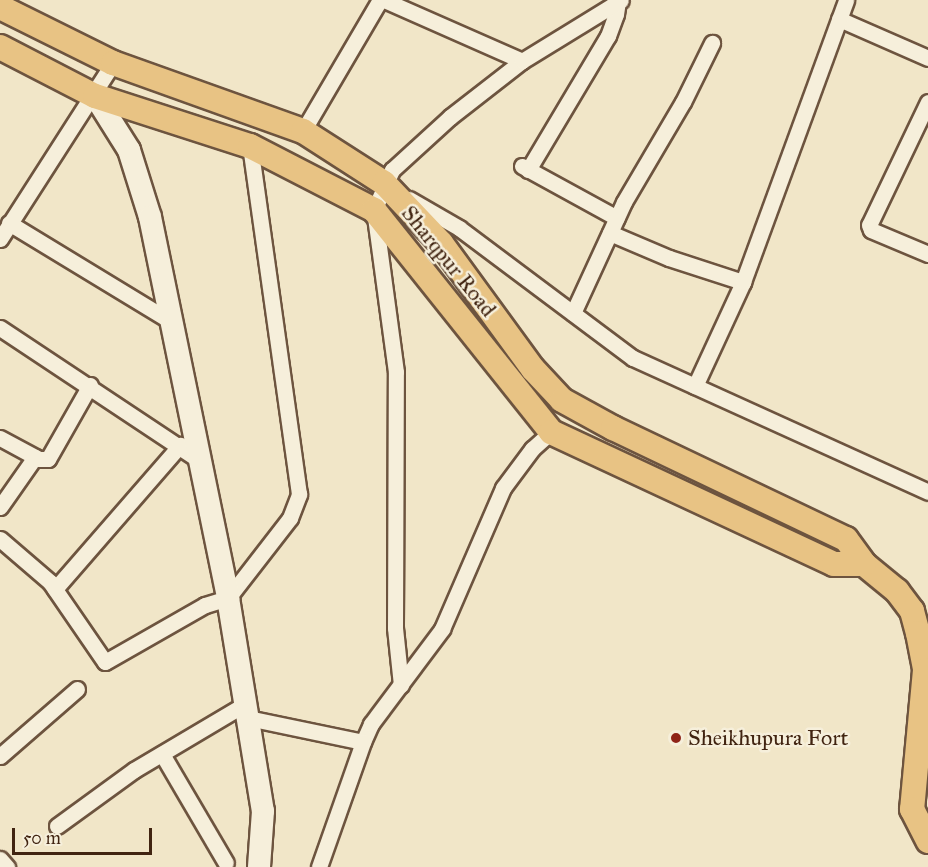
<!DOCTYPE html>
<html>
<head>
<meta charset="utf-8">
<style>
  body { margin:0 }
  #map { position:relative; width:928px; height:867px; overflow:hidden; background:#f1e6c8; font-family:"IM FELL Great Primer",serif }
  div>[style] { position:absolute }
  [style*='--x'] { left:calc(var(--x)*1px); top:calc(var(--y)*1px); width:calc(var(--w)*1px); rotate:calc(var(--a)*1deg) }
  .roads { filter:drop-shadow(2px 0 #6d543f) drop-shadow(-2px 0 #6d543f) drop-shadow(0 2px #6d543f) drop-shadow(0 -2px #6d543f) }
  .street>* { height:15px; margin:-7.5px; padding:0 7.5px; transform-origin:7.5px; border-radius:7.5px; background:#f6efdb }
  .secondary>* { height:22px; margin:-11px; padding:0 11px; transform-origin:11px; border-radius:11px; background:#f6efdb }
  .primary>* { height:24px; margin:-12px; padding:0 12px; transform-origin:12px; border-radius:12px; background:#e8c384 }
  .dots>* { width:16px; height:16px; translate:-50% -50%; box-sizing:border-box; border:3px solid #f6efdb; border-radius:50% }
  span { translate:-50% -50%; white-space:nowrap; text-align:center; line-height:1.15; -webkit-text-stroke:5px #f6efdb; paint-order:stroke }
  .street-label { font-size:22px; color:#412411 }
  .poi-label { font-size:22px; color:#412411 }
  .left { translate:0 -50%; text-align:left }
  .scale { position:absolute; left:12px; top:828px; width:140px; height:27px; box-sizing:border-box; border:3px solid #412411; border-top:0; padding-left:8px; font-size:18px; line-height:21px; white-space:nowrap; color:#412411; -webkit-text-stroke:4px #f6efdb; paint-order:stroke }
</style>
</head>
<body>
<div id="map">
  <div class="roads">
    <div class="street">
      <div style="--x:384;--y:0;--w:151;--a:23.8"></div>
      <div style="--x:839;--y:19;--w:97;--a:23.7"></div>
      <div style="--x:928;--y:102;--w:136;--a:115.6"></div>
      <div style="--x:869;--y:225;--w:5;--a:68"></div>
      <div style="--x:871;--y:230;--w:62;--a:22.8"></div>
      <div style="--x:303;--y:131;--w:152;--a:-59.6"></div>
      <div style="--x:522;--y:166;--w:108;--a:28.7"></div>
      <div style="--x:528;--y:170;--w:156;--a:-59.2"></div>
      <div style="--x:608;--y:36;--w:23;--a:-70"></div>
      <div style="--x:616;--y:14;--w:12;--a:-81"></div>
      <div style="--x:618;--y:2;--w:4;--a:-146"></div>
      <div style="--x:409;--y:199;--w:58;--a:30.1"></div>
      <div style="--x:459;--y:228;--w:217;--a:36.8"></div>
      <div style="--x:633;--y:358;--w:324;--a:24.4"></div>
      <div style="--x:9;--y:223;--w:188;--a:31.3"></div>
      <div style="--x:610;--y:233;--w:64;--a:23"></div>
      <div style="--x:669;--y:258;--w:78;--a:18"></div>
      <div style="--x:0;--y:239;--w:209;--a:-57.3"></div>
      <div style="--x:573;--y:313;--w:122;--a:-65.3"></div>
      <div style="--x:624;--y:202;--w:116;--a:-59.5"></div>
      <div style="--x:683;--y:102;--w:66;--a:-63.8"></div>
      <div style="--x:0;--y:328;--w:239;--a:33.6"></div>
      <div style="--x:695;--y:386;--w:115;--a:-65.2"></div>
      <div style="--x:743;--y:282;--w:300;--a:-69.9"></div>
      <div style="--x:0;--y:438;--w:44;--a:28.3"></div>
      <div style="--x:39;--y:459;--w:9;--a:0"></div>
      <div style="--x:48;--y:459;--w:85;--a:-60.4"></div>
      <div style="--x:0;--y:507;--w:61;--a:-55"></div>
      <div style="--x:0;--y:539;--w:66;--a:40.7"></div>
      <div style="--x:50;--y:582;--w:97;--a:55.5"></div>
      <div style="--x:105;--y:662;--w:115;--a:-29.7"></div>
      <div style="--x:205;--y:605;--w:24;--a:-17"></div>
      <div style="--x:228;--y:598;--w:101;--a:-52.2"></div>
      <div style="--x:290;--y:518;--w:26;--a:-69"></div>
      <div style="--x:299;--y:494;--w:351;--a:-98"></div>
      <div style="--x:55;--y:589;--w:191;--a:-49"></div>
      <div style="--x:401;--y:685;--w:57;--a:-96"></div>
      <div style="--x:395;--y:628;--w:256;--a:-89.8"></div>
      <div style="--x:396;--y:372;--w:163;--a:-97.7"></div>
      <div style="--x:374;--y:210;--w:44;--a:-65.8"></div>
      <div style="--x:392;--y:170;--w:79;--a:-42.4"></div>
      <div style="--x:450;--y:117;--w:91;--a:-37.9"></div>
      <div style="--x:522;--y:61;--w:116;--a:-31.6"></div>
      <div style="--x:248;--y:718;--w:117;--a:11.8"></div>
      <div style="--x:363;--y:742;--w:20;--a:-66"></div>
      <div style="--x:371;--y:724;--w:119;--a:-53.2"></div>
      <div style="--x:442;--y:629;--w:154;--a:-66.6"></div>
      <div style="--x:503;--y:488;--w:49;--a:-53.4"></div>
      <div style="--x:532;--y:449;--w:25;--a:-42"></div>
      <div style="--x:162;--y:754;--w:126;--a:59.6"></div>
      <div style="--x:0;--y:756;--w:102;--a:-41"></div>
      <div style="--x:57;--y:826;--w:95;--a:-36"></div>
      <div style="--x:134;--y:770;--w:129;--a:-30.7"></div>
      <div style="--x:0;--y:859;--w:11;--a:49"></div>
      <div style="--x:319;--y:867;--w:133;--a:-70.6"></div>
    </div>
    <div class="secondary">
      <div style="--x:95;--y:96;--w:64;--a:57.8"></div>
      <div style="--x:129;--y:150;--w:70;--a:72.6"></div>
      <div style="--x:150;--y:217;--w:389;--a:78.4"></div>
      <div style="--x:228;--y:598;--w:216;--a:80.7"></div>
      <div style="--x:263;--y:811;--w:56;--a:94.1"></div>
    </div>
    <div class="primary">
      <div style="--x:0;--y:7;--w:126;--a:26.4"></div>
      <div style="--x:113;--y:63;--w:202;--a:19.7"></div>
      <div style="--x:303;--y:131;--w:96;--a:32.7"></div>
      <div style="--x:384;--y:183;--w:83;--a:46.5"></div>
      <div style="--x:441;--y:243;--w:156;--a:53.9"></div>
      <div style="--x:533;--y:369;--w:42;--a:46.9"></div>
      <div style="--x:562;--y:400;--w:58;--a:28.8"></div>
      <div style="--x:613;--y:428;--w:258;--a:25.5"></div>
      <div style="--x:846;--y:539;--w:31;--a:54"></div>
      <div style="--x:864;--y:564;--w:43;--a:39.3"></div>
      <div style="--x:897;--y:591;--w:25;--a:53"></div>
      <div style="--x:912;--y:611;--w:23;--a:75"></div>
      <div style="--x:918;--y:633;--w:38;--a:79"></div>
      <div style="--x:925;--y:670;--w:140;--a:95.3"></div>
      <div style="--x:912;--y:809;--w:36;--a:63"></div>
      <div style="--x:0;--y:47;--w:107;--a:27.3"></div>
      <div style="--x:95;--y:96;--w:163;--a:17.9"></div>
      <div style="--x:250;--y:146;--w:140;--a:27.3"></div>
      <div style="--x:374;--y:210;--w:284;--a:51.4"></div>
      <div style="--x:551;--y:432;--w:312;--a:25"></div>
      <div style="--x:834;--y:564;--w:30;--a:0"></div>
    </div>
  </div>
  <div class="dots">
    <div style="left:676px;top:738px;background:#8f2418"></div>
  </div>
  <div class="street-label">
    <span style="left:449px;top:261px;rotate:51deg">Sharqpur Road</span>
  </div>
  <div class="poi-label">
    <span class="left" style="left:688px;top:738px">Sheikhupura Fort</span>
  </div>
  <div class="scale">50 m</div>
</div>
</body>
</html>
